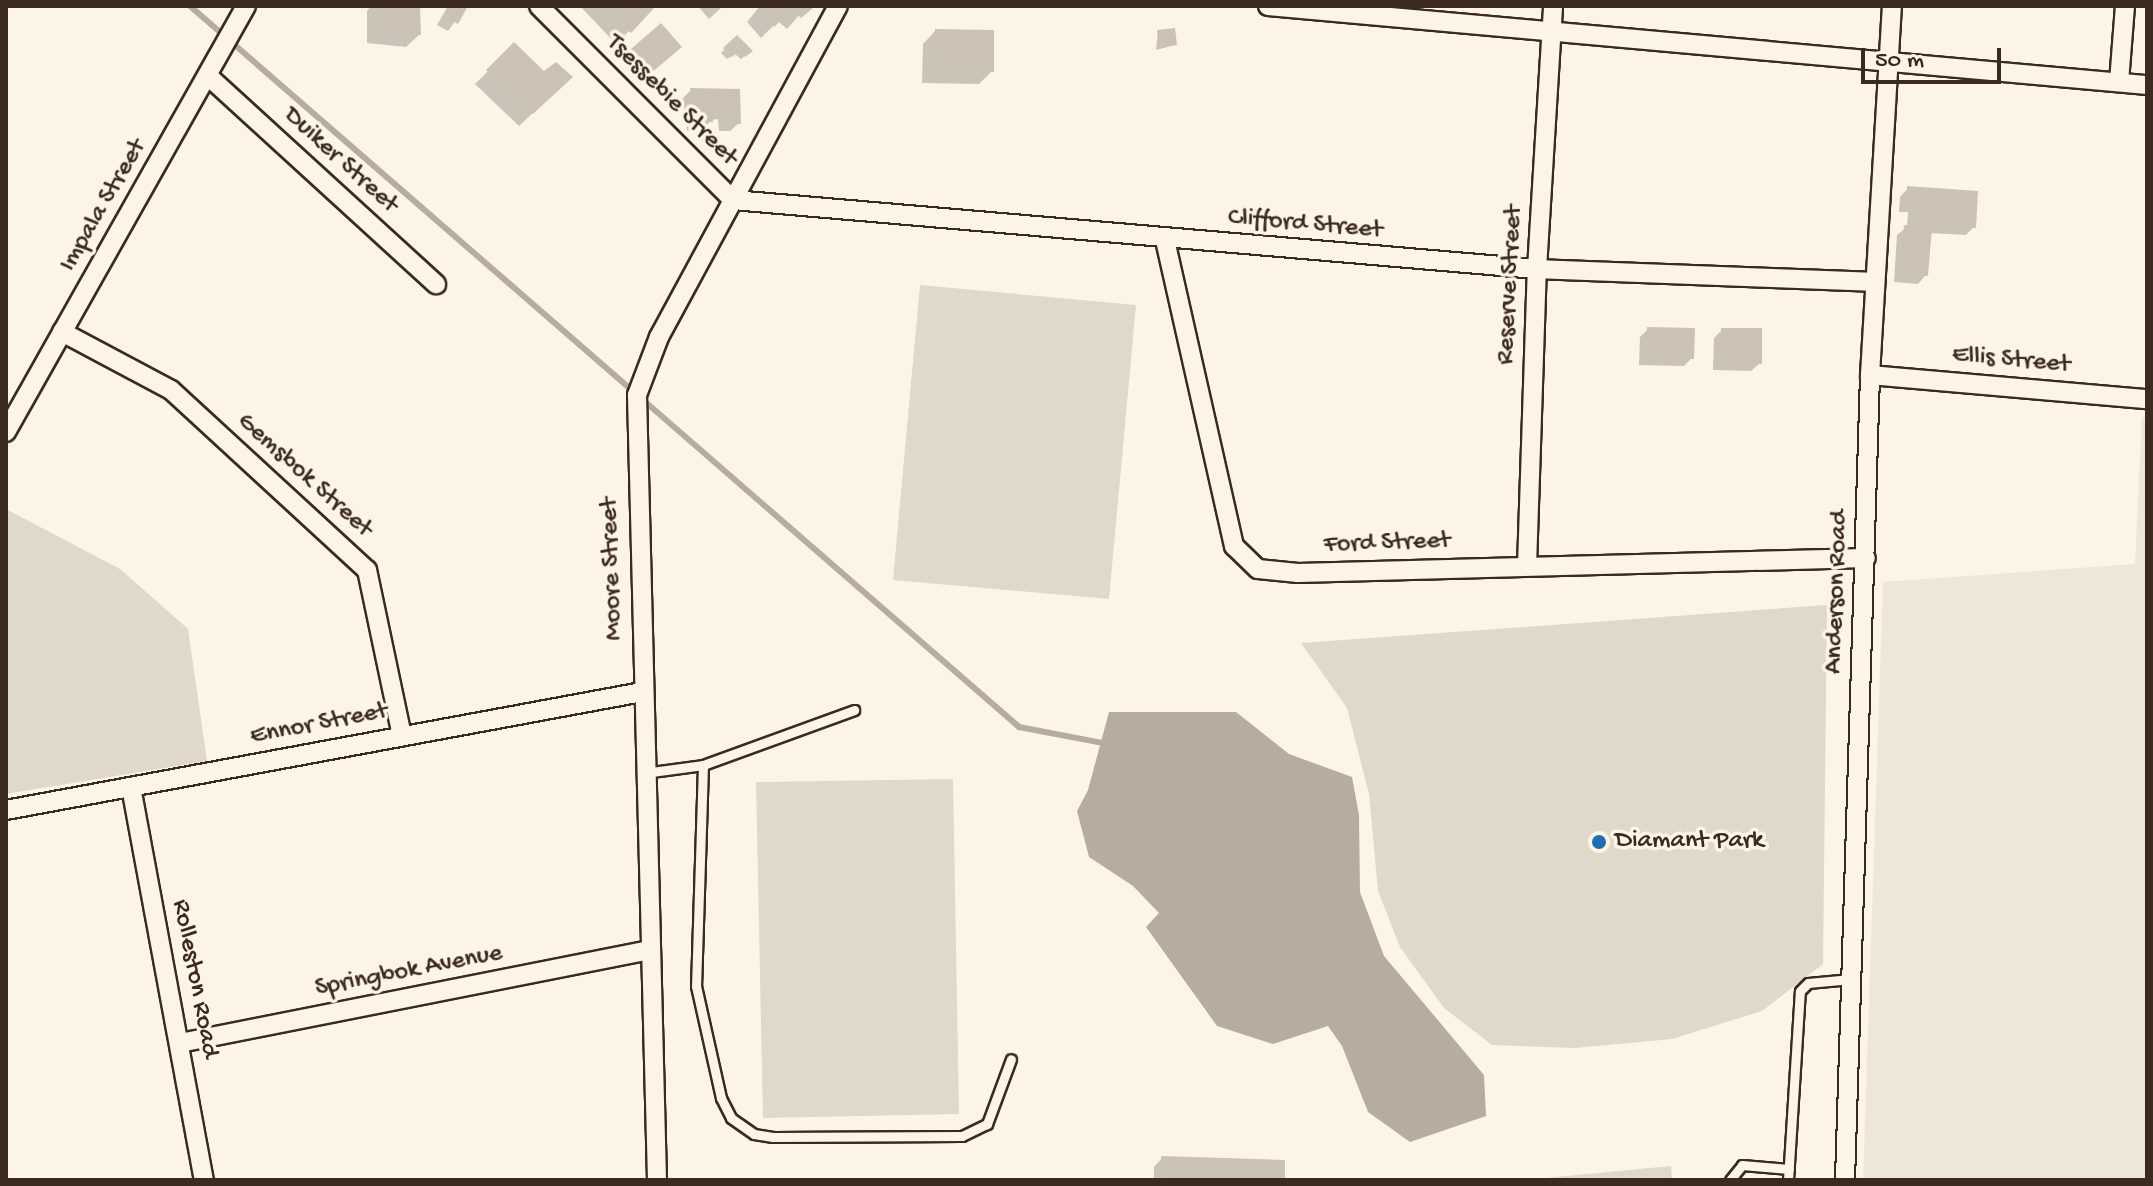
<!DOCTYPE html>
<html>
<head>
<meta charset="utf-8">
<style>
  body { margin:0 }
  #map { position:relative; width:2153px; height:1186px; overflow:hidden; background:#fcf5e5; font-family:"Gochi Hand",sans-serif }
  div>[style] { position:absolute }
  [style*='--x'] { left:calc(var(--x)*1px); top:calc(var(--y)*1px); width:calc(var(--w)*1px); rotate:calc(var(--a)*1deg) }
  .built>* { inset:0; background:#eee6d6 }
  .green>* { inset:0; background:#e0d8c8 }
  .water>* { inset:0; background:#b7ad9e }
  .shadow>* { inset:0; background:#0003 }
  .stream>* { height:6px; margin:-3px; padding:0 3px; transform-origin:3px; border-radius:3px; background:#b7ad9e }
  .building>* { inset:0; background:#ccc2b3 }
  .roads { filter:drop-shadow(2px 0 #3b2a1e) drop-shadow(-2px 0 #3b2a1e) drop-shadow(0 2px #3b2a1e) drop-shadow(0 -2px #3b2a1e) }
  .service>* { height:9px; margin:-4.5px; padding:0 4.5px; transform-origin:4.5px; border-radius:4.5px; background:#fcf5e5 }
  .minor>* { height:18px; margin:-9px; padding:0 9px; transform-origin:9px; border-radius:9px; background:#fcf5e5 }
  .dots>* { width:22px; height:22px; translate:-50% -50%; box-sizing:border-box; border:4px solid #fcf5e5; border-radius:50% }
  span { translate:-50% -50%; white-space:nowrap; text-align:center; line-height:1.15; -webkit-text-stroke:7px #fcf5e5; paint-order:stroke }
  .street-label { font-size:26px; color:#3b2a1e }
  .poi-label { font-size:26px; color:#3b2a1e }
  .left { translate:0 -50%; text-align:left }
  .frame { position:absolute; inset:0; border:8px solid #3b2a1e; pointer-events:none }
  .scale { position:absolute; left:1861px; top:48px; width:140px; height:36px; box-sizing:border-box; border:4px solid #3b2a1e; border-top:0; padding-left:10px; font-size:24px; line-height:28px; white-space:nowrap; color:#3b2a1e; -webkit-text-stroke:6px #fcf5e5; paint-order:stroke }
</style>
</head>
<body>
<div id="map">
  <div class="built">
    <div style="clip-path:polygon(2142px 417px,2147px 417px,2147px 1180px,1863px 1180px,1883px 582px,2135px 564px)"></div>
  </div>
  <div class="green">
    <div style="clip-path:polygon(920px 285px,1136px 305px,1109px 599px,893px 580px)"></div>
    <div style="clip-path:polygon(6px 509px,120px 569px,188px 629px,207px 761px,6px 794px)"></div>
    <div style="clip-path:polygon(1827px 605px,1823px 964px,1762px 1011px,1672px 1039px,1575px 1048px,1492px 1045px,1444px 1008px,1400px 947px,1378px 891px,1369px 794px,1347px 708px,1301px 643px)"></div>
    <div style="clip-path:polygon(953px 779px,959px 1114px,763px 1118px,756px 782px)"></div>
    <div style="clip-path:polygon(1671px 1166px,1672px 1180px,1525px 1180px)"></div>
  </div>
  <div class="water">
    <div style="clip-path:polygon(1109px 712px,1236px 712px,1289px 754px,1352px 777px,1359px 815px,1360px 892px,1384px 956px,1484px 1075px,1486px 1116px,1410px 1142px,1368px 1112px,1342px 1046px,1328px 1026px,1273px 1044px,1217px 1026px,1146px 927px,1159px 913px,1133px 886px,1089px 857px,1077px 811px,1088px 790px)"></div>
  </div>
  <div class="shadow">
    <div style="clip-path:polygon(371px 6px,418px 6px,419px 35px,406px 47px,367px 43px,367px 11px)"></div>
    <div style="clip-path:polygon(448px 6px,466px 6px,448px 31px,437px 25px)"></div>
    <div style="clip-path:polygon(580px 6px,654px 6px,616px 44px)"></div>
    <div style="clip-path:polygon(698px 6px,723px 6px,709px 19px)"></div>
    <div style="clip-path:polygon(760px 6px,807px 6px,787px 29px,778px 21px,761px 38px,747px 22px)"></div>
    <div style="clip-path:polygon(661px 26px,671px 54px,642px 79px,624px 59px)"></div>
    <div style="clip-path:polygon(935px 31px,992px 71px,979px 84px,922px 83px,923px 44px)"></div>
    <div style="clip-path:polygon(1158px 32px,1175px 45px,1156px 50px)"></div>
    <div style="clip-path:polygon(737px 38px,750px 51px,741px 59px,735px 54px,727px 59px,721px 53px)"></div>
    <div style="clip-path:polygon(514px 45px,557px 90px,519px 126px,475px 84px)"></div>
    <div style="clip-path:polygon(691px 90px,738px 91px,739px 123px,730px 131px,719px 131px,718px 119px,711px 120px,703px 130px,687px 131px,683px 98px)"></div>
    <div style="clip-path:polygon(1908px 188px,1974px 227px,1966px 235px,1929px 233px,1926px 275px,1918px 284px,1894px 282px,1897px 235px,1907px 227px,1908px 212px,1899px 212px,1900px 197px)"></div>
    <div style="clip-path:polygon(1648px 329px,1692px 358px,1684px 366px,1639px 365px,1640px 337px)"></div>
    <div style="clip-path:polygon(1722px 330px,1760px 363px,1751px 371px,1713px 370px,1714px 338px)"></div>
    <div style="clip-path:polygon(1162px 1158px,1283px 1180px,1154px 1180px,1154px 1167px)"></div>
  </div>
  <div class="stream">
    <div style="--x:190;--y:6;--w:1099;--a:41.01"></div>
    <div style="--x:1019;--y:727;--w:86;--a:10.8"></div>
  </div>
  <div class="building">
    <div style="clip-path:polygon(379px 6px,420px 6px,421px 35px,380px 30px)"></div>
    <div style="clip-path:polygon(449px 6px,468px 6px,458px 24px,443px 16px)"></div>
    <div style="clip-path:polygon(603px 6px,656px 6px,631px 33px)"></div>
    <div style="clip-path:polygon(758px 8px,811px 6px,813px 8px,801px 18px,792px 10px,774px 27px)"></div>
    <div style="clip-path:polygon(661px 23px,682px 47px,651px 73px,631px 49px)"></div>
    <div style="clip-path:polygon(1175px 28px,1177px 45px,1159px 47px,1157px 30px)"></div>
    <div style="clip-path:polygon(935px 29px,994px 30px,994px 72px,934px 70px)"></div>
    <div style="clip-path:polygon(737px 35px,753px 51px,745px 57px,740px 51px,732px 57px,723px 48px)"></div>
    <div style="clip-path:polygon(514px 42px,544px 71px,556px 62px,573px 77px,533px 114px,486px 70px)"></div>
    <div style="clip-path:polygon(690px 88px,740px 89px,741px 124px,727px 124px,726px 112px,712px 113px,713px 122px,695px 124px)"></div>
    <div style="clip-path:polygon(1907px 186px,1978px 191px,1976px 228px,1914px 224px,1915px 204px,1906px 204px)"></div>
    <div style="clip-path:polygon(1904px 225px,1932px 227px,1928px 276px,1901px 274px)"></div>
    <div style="clip-path:polygon(1647px 327px,1695px 328px,1694px 359px,1647px 358px)"></div>
    <div style="clip-path:polygon(1721px 328px,1762px 328px,1762px 364px,1721px 363px)"></div>
    <div style="clip-path:polygon(1161px 1156px,1285px 1160px,1285px 1180px,1161px 1180px)"></div>
  </div>
  <div class="roads">
    <div class="service">
      <div style="--x:703;--y:765;--w:221;--a:91.8"></div>
      <div style="--x:696;--y:986;--w:115;--a:77.4"></div>
      <div style="--x:721;--y:1098;--w:22;--a:63"></div>
      <div style="--x:731;--y:1118;--w:28;--a:35"></div>
      <div style="--x:754;--y:1134;--w:19;--a:9"></div>
      <div style="--x:773;--y:1137;--w:189;--a:-0.3"></div>
      <div style="--x:962;--y:1136;--w:28;--a:-26"></div>
      <div style="--x:987;--y:1124;--w:69;--a:-69.7"></div>
      <div style="--x:644;--y:773;--w:60;--a:-7.7"></div>
      <div style="--x:703;--y:765;--w:161;--a:-20"></div>
      <div style="--x:1730;--y:1180;--w:19;--a:-51"></div>
      <div style="--x:1742;--y:1165;--w:47;--a:4.9"></div>
      <div style="--x:1788;--y:1180;--w:189;--a:-86.4"></div>
      <div style="--x:1800;--y:991;--w:11;--a:-45"></div>
      <div style="--x:1808;--y:983;--w:43;--a:-5.3"></div>
    </div>
    <div class="minor">
      <div style="--x:539;--y:6;--w:274;--a:45"></div>
      <div style="--x:733;--y:200;--w:807;--a:4.91"></div>
      <div style="--x:1537;--y:269;--w:338;--a:2.2"></div>
      <div style="--x:1268;--y:6;--w:883;--a:5.14"></div>
      <div style="--x:208;--y:76;--w:309;--a:42.4"></div>
      <div style="--x:2119;--y:82;--w:76;--a:-85.5"></div>
      <div style="--x:1165;--y:240;--w:314;--a:77.3"></div>
      <div style="--x:1234;--y:546;--w:33;--a:44"></div>
      <div style="--x:1258;--y:569;--w:40;--a:5.7"></div>
      <div style="--x:1298;--y:573;--w:568;--a:-1.51"></div>
      <div style="--x:62;--y:332;--w:123;--a:28"></div>
      <div style="--x:171;--y:390;--w:266;--a:42.6"></div>
      <div style="--x:367;--y:570;--w:170;--a:78.1"></div>
      <div style="--x:1870;--y:375;--w:278;--a:5"></div>
      <div style="--x:6;--y:432;--w:489;--a:-60.6"></div>
      <div style="--x:1527;--y:566;--w:297;--a:-88.1"></div>
      <div style="--x:1537;--y:269;--w:263;--a:-86.5"></div>
      <div style="--x:131;--y:787;--w:400;--a:79.5"></div>
      <div style="--x:6;--y:810;--w:647;--a:-10.51"></div>
      <div style="--x:180;--y:1043;--w:477;--a:-11.2"></div>
      <div style="--x:657;--y:1180;--w:785;--a:-91.46"></div>
      <div style="--x:637;--y:395;--w:62;--a:-69.2"></div>
      <div style="--x:659;--y:337;--w:376;--a:-61.6"></div>
      <div style="--x:1845;--y:1180;--w:805;--a:-88.22"></div>
      <div style="--x:1870;--y:375;--w:370;--a:-86.6"></div>
    </div>
  </div>
  <div class="dots">
    <div style="left:1599px;top:842px;background:#1f6fb2"></div>
  </div>
  <div class="street-label">
    <span style="left:671px;top:101px;rotate:45deg">Tsessebie Street</span>
    <span style="left:340px;top:161px;rotate:42deg">Duiker Street</span>
    <span style="left:104px;top:206px;rotate:-60deg">Impala Street</span>
    <span style="left:1305px;top:225px;rotate:5deg">Clifford Street</span>
    <span style="left:1511px;top:285px;rotate:-87deg">Reserve Street</span>
    <span style="left:2011px;top:361px;rotate:5deg">Ellis Street</span>
    <span style="left:304px;top:476px;rotate:42deg">Gemsbok Street</span>
    <span style="left:1387px;top:544px;rotate:-2deg">Ford Street</span>
    <span style="left:613px;top:569px;rotate:-92deg">Moore Street</span>
    <span style="left:1838px;top:592px;rotate:-88deg">Anderson Road</span>
    <span style="left:319px;top:725px;rotate:-11deg">Ennor Street</span>
    <span style="left:409px;top:972px;rotate:-11deg">Springbok Avenue</span>
    <span style="left:194px;top:979px;rotate:79deg">Rolleston Road</span>
  </div>
  <div class="poi-label">
    <span class="left" style="left:1615px;top:842px">Diamant Park</span>
  </div>
  <div class="frame"></div>
  <div class="scale">50 m</div>
</div>
</body>
</html>
